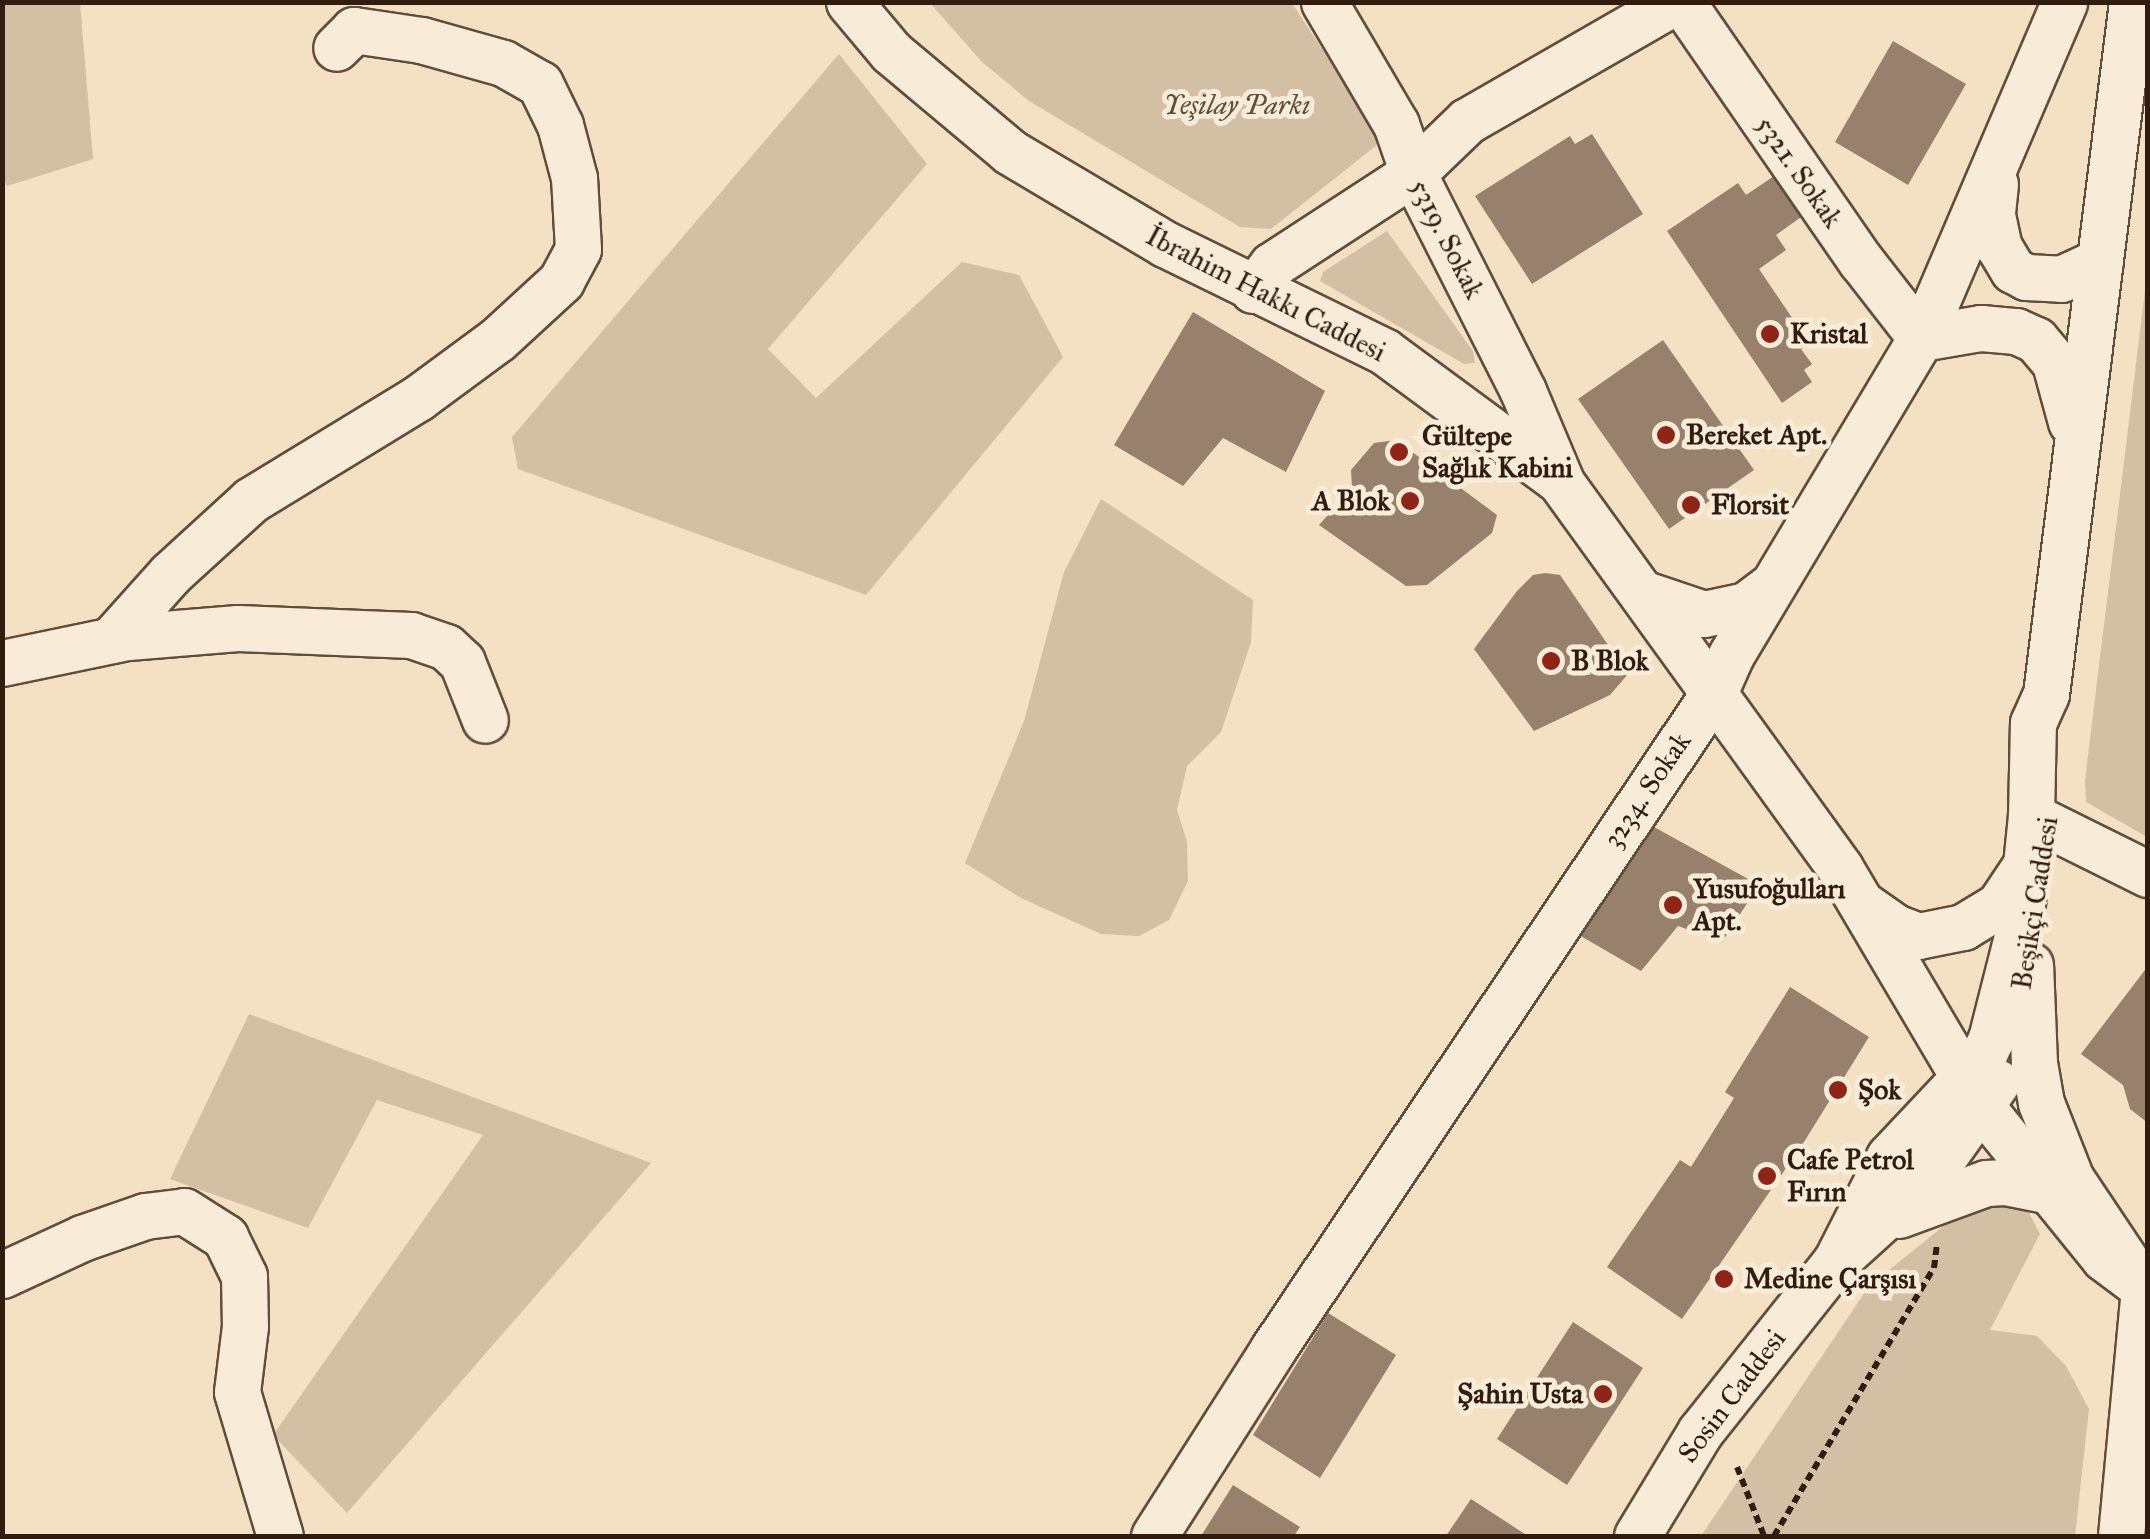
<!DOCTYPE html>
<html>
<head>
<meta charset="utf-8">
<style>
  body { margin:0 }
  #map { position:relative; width:2150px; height:1539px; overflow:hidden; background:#f4e0c2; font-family:"IM FELL Great Primer",serif }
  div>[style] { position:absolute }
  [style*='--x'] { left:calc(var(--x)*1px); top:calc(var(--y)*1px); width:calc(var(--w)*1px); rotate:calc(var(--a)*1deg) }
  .green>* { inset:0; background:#d3bfa4 }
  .building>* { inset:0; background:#97816c }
  .path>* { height:6px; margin-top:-3px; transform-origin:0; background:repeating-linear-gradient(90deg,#321b0f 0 8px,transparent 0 13px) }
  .roads { filter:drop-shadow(2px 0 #624c3c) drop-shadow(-2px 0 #624c3c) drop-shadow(0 2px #624c3c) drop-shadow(0 -2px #624c3c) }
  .minor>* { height:45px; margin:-22.5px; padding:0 22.5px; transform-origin:22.5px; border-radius:22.5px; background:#f8ebd7 }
  .dots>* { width:28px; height:28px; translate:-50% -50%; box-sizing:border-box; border:5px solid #f8ebd7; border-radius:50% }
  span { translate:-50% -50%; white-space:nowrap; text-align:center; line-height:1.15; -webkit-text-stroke:10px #f8ebd7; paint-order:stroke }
  .park-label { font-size:28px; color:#624c3c; font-style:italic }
  .street-label { font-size:28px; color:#321b0f }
  .poi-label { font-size:28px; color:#321b0f; font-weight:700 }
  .left { translate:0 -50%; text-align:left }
  .right { translate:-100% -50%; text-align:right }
  .frame { position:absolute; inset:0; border:5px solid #321b0f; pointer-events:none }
</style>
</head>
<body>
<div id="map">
  <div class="green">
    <div style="clip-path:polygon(3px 2px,80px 3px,93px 159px,7px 186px,2px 177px)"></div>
    <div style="clip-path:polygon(930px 3px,1292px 3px,1382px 141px,1271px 229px,1240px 227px,1029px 101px,982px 62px)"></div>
    <div style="clip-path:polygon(839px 54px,927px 164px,768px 349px,816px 398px,962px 262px,1019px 275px,1063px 357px,866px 595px,518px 469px,512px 437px)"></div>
    <div style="clip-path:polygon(1387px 231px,1473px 351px,1475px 363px,1464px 364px,1320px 281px,1323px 272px)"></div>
    <div style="clip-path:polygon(2147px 274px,2147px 837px,2086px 802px,2085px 780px)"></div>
    <div style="clip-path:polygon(1101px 499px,1253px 600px,1251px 642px,1221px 732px,1187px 766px,1177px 810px,1187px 842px,1188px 881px,1169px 920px,1139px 936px,1101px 934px,1021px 898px,965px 863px,1024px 721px,1064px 572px)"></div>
    <div style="clip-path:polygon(249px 1014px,651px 1163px,347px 1513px,273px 1435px,483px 1135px,377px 1100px,308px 1228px,170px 1179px)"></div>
    <div style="clip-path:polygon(1991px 1188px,2029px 1213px,2040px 1234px,1990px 1330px,2037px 1336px,2066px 1366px,2089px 1409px,2075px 1536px,1701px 1536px,1869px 1286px)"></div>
  </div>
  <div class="building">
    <div style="clip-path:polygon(1893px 41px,1966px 84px,1908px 185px,1835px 142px)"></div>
    <div style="clip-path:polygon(1592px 134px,1643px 214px,1532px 284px,1475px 196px,1570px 136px,1575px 144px)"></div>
    <div style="clip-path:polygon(1777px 174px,1804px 215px,1776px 235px,1786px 250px,1759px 269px,1809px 343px,1801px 349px,1812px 364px,1804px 370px,1812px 382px,1782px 403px,1667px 231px,1738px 183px,1746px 195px)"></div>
    <div style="clip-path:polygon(1193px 312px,1325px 391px,1286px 472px,1223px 438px,1183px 486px,1114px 445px)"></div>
    <div style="clip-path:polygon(1663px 340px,1754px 470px,1669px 529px,1578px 399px)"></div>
    <div style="clip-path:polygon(1396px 440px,1497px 515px,1492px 533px,1427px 585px,1406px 586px,1319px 525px,1352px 488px,1351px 470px,1374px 443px)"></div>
    <div style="clip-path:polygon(1545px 573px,1560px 575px,1628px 674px,1610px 695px,1534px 731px,1474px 649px,1517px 591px,1533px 575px)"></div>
    <div style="clip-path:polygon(1654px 827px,1759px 885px,1722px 942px,1678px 926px,1641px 971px,1579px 935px)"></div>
    <div style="clip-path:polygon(2148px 966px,2148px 1123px,2130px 1109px,2123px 1085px,2081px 1054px)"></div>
    <div style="clip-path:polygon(1790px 987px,1869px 1037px,1804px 1142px,1682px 1319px,1607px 1267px,1680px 1160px,1691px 1167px,1734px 1098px,1725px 1092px)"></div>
    <div style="clip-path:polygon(1328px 1313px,1396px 1355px,1320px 1478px,1253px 1435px)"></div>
    <div style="clip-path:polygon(1573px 1322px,1643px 1368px,1567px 1485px,1497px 1439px)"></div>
    <div style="clip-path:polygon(1233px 1485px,1300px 1527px,1294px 1536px,1201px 1536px)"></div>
    <div style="clip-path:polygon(1471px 1499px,1528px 1536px,1446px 1536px)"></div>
  </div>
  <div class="path">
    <div style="--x:1737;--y:1467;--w:74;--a:68.6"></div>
    <div style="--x:1774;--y:1536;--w:312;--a:-59.2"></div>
    <div style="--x:1934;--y:1268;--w:25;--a:-83"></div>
  </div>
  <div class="roads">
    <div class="minor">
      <div style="--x:849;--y:2;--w:65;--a:50"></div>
      <div style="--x:891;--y:52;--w:155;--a:40"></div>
      <div style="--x:1010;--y:152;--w:180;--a:30.7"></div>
      <div style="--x:1165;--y:244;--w:245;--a:26.1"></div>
      <div style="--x:1385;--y:352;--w:217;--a:36.4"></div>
      <div style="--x:1560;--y:481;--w:478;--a:54.1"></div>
      <div style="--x:1840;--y:868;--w:277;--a:59.4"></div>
      <div style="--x:1981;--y:1106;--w:196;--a:51"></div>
      <div style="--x:2104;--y:1258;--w:50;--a:36.9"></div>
      <div style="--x:2144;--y:1288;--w:131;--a:-123.8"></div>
      <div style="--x:2071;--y:1179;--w:82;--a:-111.5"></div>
      <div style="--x:2041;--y:1103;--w:41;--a:-99.9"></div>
      <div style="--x:2034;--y:1063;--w:98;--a:-92.3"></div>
      <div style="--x:1324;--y:2;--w:142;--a:59.5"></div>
      <div style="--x:1396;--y:124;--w:52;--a:70.9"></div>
      <div style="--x:1413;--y:173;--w:244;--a:63.2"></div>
      <div style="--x:1523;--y:391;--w:95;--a:67.2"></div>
      <div style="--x:1682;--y:2;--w:315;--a:55.4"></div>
      <div style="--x:1861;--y:261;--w:98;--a:52.1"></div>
      <div style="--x:1995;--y:184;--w:31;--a:96"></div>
      <div style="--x:1992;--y:215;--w:33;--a:78"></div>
      <div style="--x:1999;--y:247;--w:27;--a:59"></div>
      <div style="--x:2013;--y:270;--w:15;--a:28"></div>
      <div style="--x:2026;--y:277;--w:35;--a:3"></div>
      <div style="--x:2061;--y:279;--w:43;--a:-24.8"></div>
      <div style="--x:1253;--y:290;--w:31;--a:-53"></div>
      <div style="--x:1272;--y:265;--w:168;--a:-33.1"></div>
      <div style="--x:1413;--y:173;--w:75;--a:-43.9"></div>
      <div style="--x:1467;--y:121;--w:239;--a:-29.9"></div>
      <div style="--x:1921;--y:338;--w:61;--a:-9.5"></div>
      <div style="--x:1981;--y:328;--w:35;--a:5"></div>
      <div style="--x:2016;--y:331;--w:22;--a:24"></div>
      <div style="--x:2036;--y:340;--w:30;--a:50"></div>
      <div style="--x:2055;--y:363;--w:61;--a:74.8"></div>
      <div style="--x:1642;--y:593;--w:65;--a:18.7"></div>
      <div style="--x:1704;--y:614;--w:43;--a:-12.1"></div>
      <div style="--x:1746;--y:605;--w:31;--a:-37"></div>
      <div style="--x:111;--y:640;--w:89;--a:-48.2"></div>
      <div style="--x:170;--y:574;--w:110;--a:-42.4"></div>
      <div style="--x:251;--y:500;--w:196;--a:-31.4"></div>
      <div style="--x:418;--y:398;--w:99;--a:-36.4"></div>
      <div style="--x:498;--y:339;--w:86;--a:-42.6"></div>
      <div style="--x:561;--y:281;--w:36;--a:-62"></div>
      <div style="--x:578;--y:249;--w:71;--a:-93.2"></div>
      <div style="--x:574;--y:178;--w:55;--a:-104.8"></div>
      <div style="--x:560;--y:125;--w:46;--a:-116"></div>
      <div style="--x:540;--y:84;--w:43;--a:-150.4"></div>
      <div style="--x:503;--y:63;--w:85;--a:-164.3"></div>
      <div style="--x:421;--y:40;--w:68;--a:-171.5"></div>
      <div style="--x:354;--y:30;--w:25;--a:135"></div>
      <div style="--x:2;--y:663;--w:129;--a:-11.7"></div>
      <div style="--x:128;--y:637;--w:110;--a:-4.7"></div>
      <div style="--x:238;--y:628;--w:173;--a:2.3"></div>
      <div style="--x:411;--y:635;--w:37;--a:19"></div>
      <div style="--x:446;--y:647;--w:22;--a:43"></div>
      <div style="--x:462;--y:662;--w:62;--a:68.4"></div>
      <div style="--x:2031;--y:816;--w:131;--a:26.4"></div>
      <div style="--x:1865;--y:906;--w:37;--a:35"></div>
      <div style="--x:1895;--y:927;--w:25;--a:21"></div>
      <div style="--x:1918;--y:936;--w:46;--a:-11.3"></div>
      <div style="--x:1963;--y:927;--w:42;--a:-31.4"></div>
      <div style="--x:1999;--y:905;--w:47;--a:-56.3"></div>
      <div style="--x:1899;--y:1215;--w:93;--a:-20.2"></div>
      <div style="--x:1986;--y:1183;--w:19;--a:-3"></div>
      <div style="--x:2005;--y:1182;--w:46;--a:11.3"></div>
      <div style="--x:1836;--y:1261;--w:117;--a:-63"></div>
      <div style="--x:1889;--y:1157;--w:136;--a:-46.8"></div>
      <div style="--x:1982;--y:1058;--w:21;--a:-65"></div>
      <div style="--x:1991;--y:1039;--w:119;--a:-75.8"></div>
      <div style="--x:2020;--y:924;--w:109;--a:-84.2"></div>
      <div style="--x:2031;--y:816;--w:93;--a:-88.8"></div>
      <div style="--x:2033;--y:723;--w:32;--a:-66"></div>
      <div style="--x:2046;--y:694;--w:697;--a:-82.92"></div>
      <div style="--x:2;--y:1275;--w:88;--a:-24.8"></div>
      <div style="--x:82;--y:1238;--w:67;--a:-19.2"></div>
      <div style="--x:145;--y:1216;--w:39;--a:-7"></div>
      <div style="--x:184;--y:1211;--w:49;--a:32.4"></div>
      <div style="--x:225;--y:1237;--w:43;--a:64"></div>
      <div style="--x:244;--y:1276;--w:50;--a:88.9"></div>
      <div style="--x:245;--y:1326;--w:66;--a:96.9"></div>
      <div style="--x:237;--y:1392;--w:150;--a:73.4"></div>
      <div style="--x:1154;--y:1536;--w:222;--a:-57.5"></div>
      <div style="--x:1273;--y:1349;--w:793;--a:-56.11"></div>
      <div style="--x:1715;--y:691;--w:39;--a:-66"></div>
      <div style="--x:1731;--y:655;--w:370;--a:-59.1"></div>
      <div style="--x:1921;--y:338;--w:365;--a:-66.9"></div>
      <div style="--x:1637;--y:1536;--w:122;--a:-58.8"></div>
      <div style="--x:1700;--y:1432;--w:218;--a:-51.5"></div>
      <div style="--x:1836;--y:1261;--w:128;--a:-42.2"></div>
      <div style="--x:1931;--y:1175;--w:114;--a:-54.6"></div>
      <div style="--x:2121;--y:1536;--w:249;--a:-84.7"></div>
    </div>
  </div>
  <div class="dots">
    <div style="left:1770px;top:334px;background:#8f2418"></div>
    <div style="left:1666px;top:435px;background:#8f2418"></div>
    <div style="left:1399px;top:452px;background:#8f2418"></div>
    <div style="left:1410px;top:501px;background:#8f2418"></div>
    <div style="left:1691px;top:505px;background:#8f2418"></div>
    <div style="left:1551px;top:661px;background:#8f2418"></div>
    <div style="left:1673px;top:905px;background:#8f2418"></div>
    <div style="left:1838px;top:1090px;background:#8f2418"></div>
    <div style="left:1767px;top:1176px;background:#8f2418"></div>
    <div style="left:1724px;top:1279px;background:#8f2418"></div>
    <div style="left:1603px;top:1394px;background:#8f2418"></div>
  </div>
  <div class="park-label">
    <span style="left:1237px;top:105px">Yeşilay Parkı</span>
  </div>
  <div class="street-label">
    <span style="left:1799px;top:172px;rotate:55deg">5321. Sokak</span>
    <span style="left:1447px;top:239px;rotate:63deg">5319. Sokak</span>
    <span style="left:1266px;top:294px;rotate:27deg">İbrahim Hakkı Caddesi</span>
    <span style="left:1647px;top:790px;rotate:-56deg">3234. Sokak</span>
    <span style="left:2035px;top:903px;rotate:-81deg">Beşikçi Caddesi</span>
    <span style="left:1732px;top:1396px;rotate:-53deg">Sosin Caddesi</span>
  </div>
  <div class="poi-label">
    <span class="left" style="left:1790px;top:334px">Kristal</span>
    <span class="left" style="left:1686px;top:435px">Bereket Apt.</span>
    <span class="left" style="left:1422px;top:452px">Gültepe<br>Sağlık Kabini</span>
    <span class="right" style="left:1390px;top:501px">A Blok</span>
    <span class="left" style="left:1711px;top:505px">Florsit</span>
    <span class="left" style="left:1571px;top:661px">B Blok</span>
    <span class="left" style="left:1693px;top:905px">Yusufoğulları<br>Apt.</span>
    <span class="left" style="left:1858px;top:1090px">Şok</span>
    <span class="left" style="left:1787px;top:1176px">Cafe Petrol<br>Fırın</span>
    <span class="left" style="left:1744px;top:1279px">Medine Çarşısı</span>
    <span class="right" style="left:1583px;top:1394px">Şahin Usta</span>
  </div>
  <div class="frame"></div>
</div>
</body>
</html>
